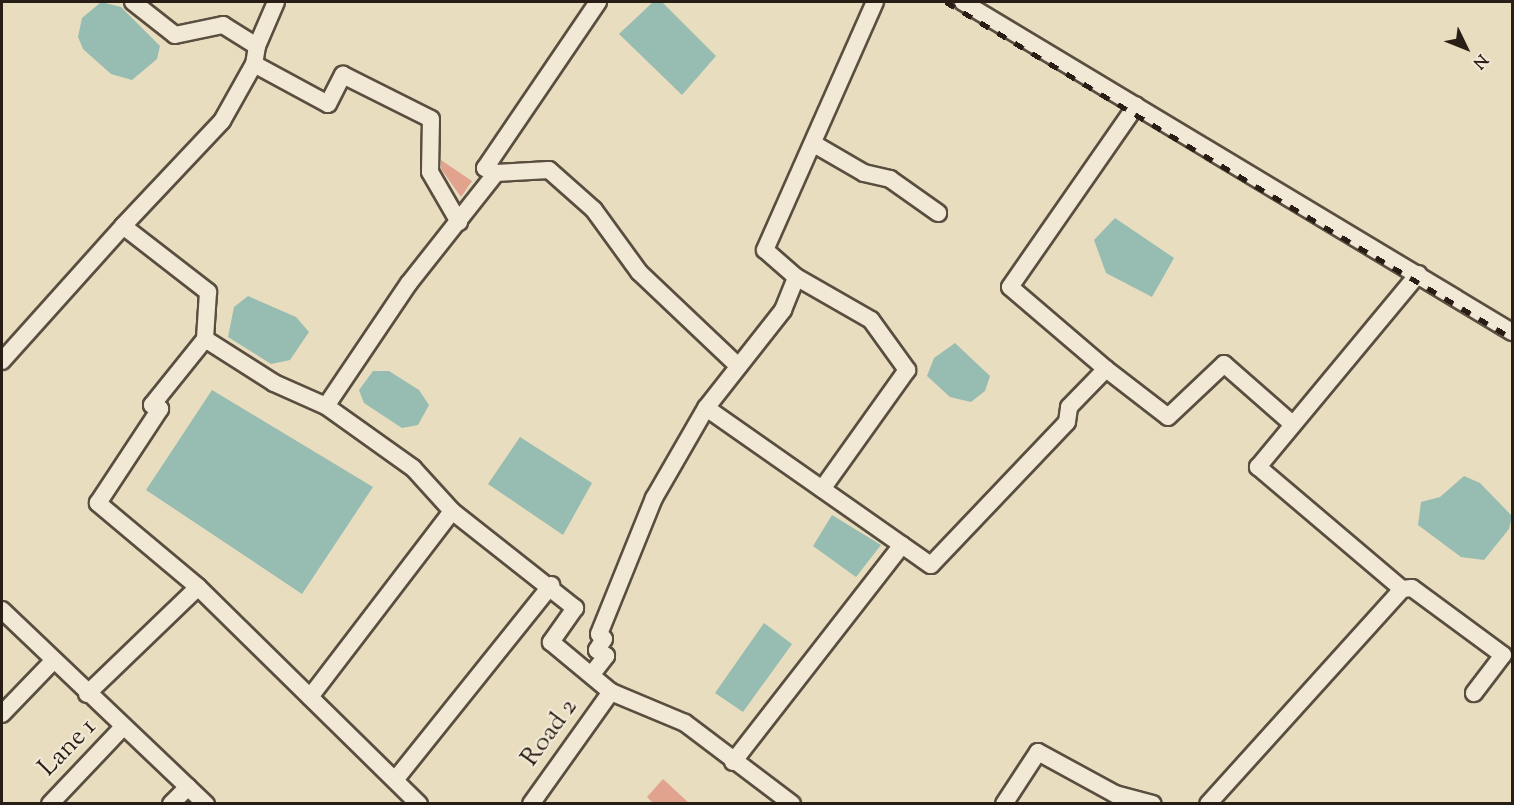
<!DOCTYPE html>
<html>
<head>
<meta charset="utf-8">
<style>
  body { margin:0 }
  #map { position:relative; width:1514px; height:805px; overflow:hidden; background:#e9ddbf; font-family:"Sorts Mill Goudy",serif }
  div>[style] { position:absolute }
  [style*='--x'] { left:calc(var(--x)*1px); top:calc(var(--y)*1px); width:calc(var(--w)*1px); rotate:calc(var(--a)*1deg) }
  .water>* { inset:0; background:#97bcb1 }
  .building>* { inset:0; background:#e1a38d }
  .roads { filter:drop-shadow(2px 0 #594e40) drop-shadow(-2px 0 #594e40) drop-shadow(0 2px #594e40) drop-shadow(0 -2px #594e40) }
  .minor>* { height:16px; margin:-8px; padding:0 8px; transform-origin:8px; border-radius:8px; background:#f1e9d5 }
  .rail>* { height:4.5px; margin-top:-2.25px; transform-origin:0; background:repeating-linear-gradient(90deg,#291e16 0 10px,transparent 0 20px) }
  span { translate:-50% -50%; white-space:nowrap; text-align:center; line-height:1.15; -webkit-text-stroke:4.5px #f1e9d5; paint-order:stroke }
  .street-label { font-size:26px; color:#291e16 }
  .frame { position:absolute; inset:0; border:3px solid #291e16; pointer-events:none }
  .north { position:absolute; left:1436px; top:18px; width:60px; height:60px; -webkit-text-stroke:4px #f1e9d5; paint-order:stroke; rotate:133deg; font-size:16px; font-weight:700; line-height:24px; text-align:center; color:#291e16 }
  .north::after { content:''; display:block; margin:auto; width:21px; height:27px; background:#291e16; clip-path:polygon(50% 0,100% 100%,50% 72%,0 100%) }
</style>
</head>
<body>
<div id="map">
  <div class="water">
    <div style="clip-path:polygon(101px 2px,121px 7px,160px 46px,157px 59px,132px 80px,111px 74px,83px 49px,78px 37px,82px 18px)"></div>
    <div style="clip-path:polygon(653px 2px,662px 2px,716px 56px,682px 95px,619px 34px)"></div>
    <div style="clip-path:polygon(1115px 218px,1174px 258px,1152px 297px,1106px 273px,1094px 240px)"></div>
    <div style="clip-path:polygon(248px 296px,296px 317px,309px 332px,290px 360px,271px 364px,228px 337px,234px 307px)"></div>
    <div style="clip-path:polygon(955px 343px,990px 376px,985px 391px,971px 402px,950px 397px,927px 376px,934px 358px)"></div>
    <div style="clip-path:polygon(373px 371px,389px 371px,419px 390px,429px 405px,418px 425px,402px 428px,364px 403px,359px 390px)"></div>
    <div style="clip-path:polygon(212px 390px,373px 487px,302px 594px,146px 490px)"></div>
    <div style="clip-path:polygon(520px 437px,592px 483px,563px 535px,488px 484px)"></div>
    <div style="clip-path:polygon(1464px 476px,1480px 483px,1512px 516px,1509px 529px,1484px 560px,1461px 557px,1418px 525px,1421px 502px,1440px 497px)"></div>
    <div style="clip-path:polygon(832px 515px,881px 545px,856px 577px,813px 546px)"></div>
    <div style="clip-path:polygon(764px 623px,792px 644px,743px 712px,715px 693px)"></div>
  </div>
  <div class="building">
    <div style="clip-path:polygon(441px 160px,472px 181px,461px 197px,441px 169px)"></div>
    <div style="clip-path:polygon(663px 779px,690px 804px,654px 804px,647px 797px)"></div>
  </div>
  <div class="roads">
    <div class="minor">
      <div style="--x:133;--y:2;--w:53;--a:38.2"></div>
      <div style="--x:175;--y:35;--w:49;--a:-11.8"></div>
      <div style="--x:223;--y:25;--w:40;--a:32"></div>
      <div style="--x:257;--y:46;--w:48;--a:-66.6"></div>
      <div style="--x:598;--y:2;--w:201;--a:124.2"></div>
      <div style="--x:485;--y:168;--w:12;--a:24"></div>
      <div style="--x:496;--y:173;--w:140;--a:128.3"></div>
      <div style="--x:409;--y:283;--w:148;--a:124"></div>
      <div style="--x:326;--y:406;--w:107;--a:35.5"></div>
      <div style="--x:413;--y:468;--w:58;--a:47.8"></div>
      <div style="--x:452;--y:511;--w:157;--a:38.3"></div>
      <div style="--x:575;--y:608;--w:42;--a:125.2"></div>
      <div style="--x:551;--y:642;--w:78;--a:39.8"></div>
      <div style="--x:611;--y:692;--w:80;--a:22.7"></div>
      <div style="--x:685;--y:723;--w:134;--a:37.1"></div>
      <div style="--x:963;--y:2;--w:641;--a:31.01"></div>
      <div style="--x:257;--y:46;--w:18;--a:99"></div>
      <div style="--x:254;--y:64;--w:65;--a:119.3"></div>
      <div style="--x:222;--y:121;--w:144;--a:133.3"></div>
      <div style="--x:123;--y:226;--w:108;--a:37.8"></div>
      <div style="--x:208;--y:292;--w:47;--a:93.7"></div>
      <div style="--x:205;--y:339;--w:82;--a:32.5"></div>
      <div style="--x:274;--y:383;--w:57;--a:23.9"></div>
      <div style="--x:254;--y:64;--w:84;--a:28.4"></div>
      <div style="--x:328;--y:104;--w:33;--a:-63"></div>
      <div style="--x:343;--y:75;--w:98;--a:26.6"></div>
      <div style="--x:431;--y:119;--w:53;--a:91.1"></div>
      <div style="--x:430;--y:172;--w:58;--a:59.9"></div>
      <div style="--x:814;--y:144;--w:58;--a:30.1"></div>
      <div style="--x:864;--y:173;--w:27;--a:13"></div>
      <div style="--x:890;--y:179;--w:59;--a:35.3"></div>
      <div style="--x:496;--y:173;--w:53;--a:-3.2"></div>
      <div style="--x:549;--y:170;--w:60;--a:41.6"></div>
      <div style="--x:594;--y:210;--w:77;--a:54"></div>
      <div style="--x:639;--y:272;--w:137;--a:43.5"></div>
      <div style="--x:796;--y:277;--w:86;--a:29.8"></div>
      <div style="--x:871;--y:320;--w:62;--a:54.2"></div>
      <div style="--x:907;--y:370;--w:146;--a:125.5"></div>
      <div style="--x:2;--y:361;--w:181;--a:-48.1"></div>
      <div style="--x:1106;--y:369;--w:126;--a:-139.5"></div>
      <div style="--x:1010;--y:287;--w:221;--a:-55.2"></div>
      <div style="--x:902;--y:545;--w:35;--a:35"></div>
      <div style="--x:931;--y:565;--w:197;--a:-46.4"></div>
      <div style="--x:1067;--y:422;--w:15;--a:-82"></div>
      <div style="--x:1069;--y:407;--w:53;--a:-45.8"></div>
      <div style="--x:1106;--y:369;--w:78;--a:37.7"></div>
      <div style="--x:1168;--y:417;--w:77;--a:-43.4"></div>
      <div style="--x:1224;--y:364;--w:88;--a:41.3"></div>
      <div style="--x:198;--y:587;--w:131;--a:-140"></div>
      <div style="--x:98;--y:503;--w:113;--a:-56.6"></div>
      <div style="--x:160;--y:409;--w:9;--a:-153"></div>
      <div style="--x:152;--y:405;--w:85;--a:-51.2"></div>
      <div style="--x:1402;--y:589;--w:10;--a:-6"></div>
      <div style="--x:1412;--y:588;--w:113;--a:36.4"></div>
      <div style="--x:1503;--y:655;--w:48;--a:127.3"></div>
      <div style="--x:2;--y:610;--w:282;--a:43.6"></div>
      <div style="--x:592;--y:674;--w:23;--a:-52"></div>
      <div style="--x:606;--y:656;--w:11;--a:-146"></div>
      <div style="--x:597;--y:650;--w:13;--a:-58"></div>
      <div style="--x:604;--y:639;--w:7;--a:-135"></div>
      <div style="--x:599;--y:634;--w:147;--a:-68"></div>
      <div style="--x:654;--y:498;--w:104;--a:-60"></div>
      <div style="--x:87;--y:694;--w:154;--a:-43.9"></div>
      <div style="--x:198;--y:587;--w:310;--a:44.5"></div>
      <div style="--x:310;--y:697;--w:234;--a:-52.6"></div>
      <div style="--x:2;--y:714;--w:74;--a:-46.1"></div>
      <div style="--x:733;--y:762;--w:275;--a:-52.1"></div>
      <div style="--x:902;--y:545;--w:239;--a:-145"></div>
      <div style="--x:706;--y:408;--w:125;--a:-51.8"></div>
      <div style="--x:783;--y:310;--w:35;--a:-68"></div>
      <div style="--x:796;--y:277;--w:41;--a:-138.9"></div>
      <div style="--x:765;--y:250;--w:271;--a:-66.1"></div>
      <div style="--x:395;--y:780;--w:250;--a:-51.3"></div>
      <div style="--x:50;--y:804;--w:105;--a:-46.5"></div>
      <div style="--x:171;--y:804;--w:24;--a:-45"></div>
      <div style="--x:531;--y:804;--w:138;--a:-54.5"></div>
      <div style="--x:1004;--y:804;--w:62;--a:-56.8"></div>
      <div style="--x:1038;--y:752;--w:88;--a:28.6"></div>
      <div style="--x:1115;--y:794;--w:39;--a:15"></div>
      <div style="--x:1208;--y:804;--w:290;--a:-47.9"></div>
      <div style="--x:1402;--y:589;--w:189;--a:-139.7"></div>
      <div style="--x:1258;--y:467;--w:251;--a:-50.3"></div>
    </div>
  </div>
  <div class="rail">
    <div style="--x:946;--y:2;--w:658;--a:30.7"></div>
  </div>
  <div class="street-label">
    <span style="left:550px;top:733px;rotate:-54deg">Road 2</span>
    <span style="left:68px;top:748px;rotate:-46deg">Lane 1</span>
  </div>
  <div class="frame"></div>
  <div class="north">N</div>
</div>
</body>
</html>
